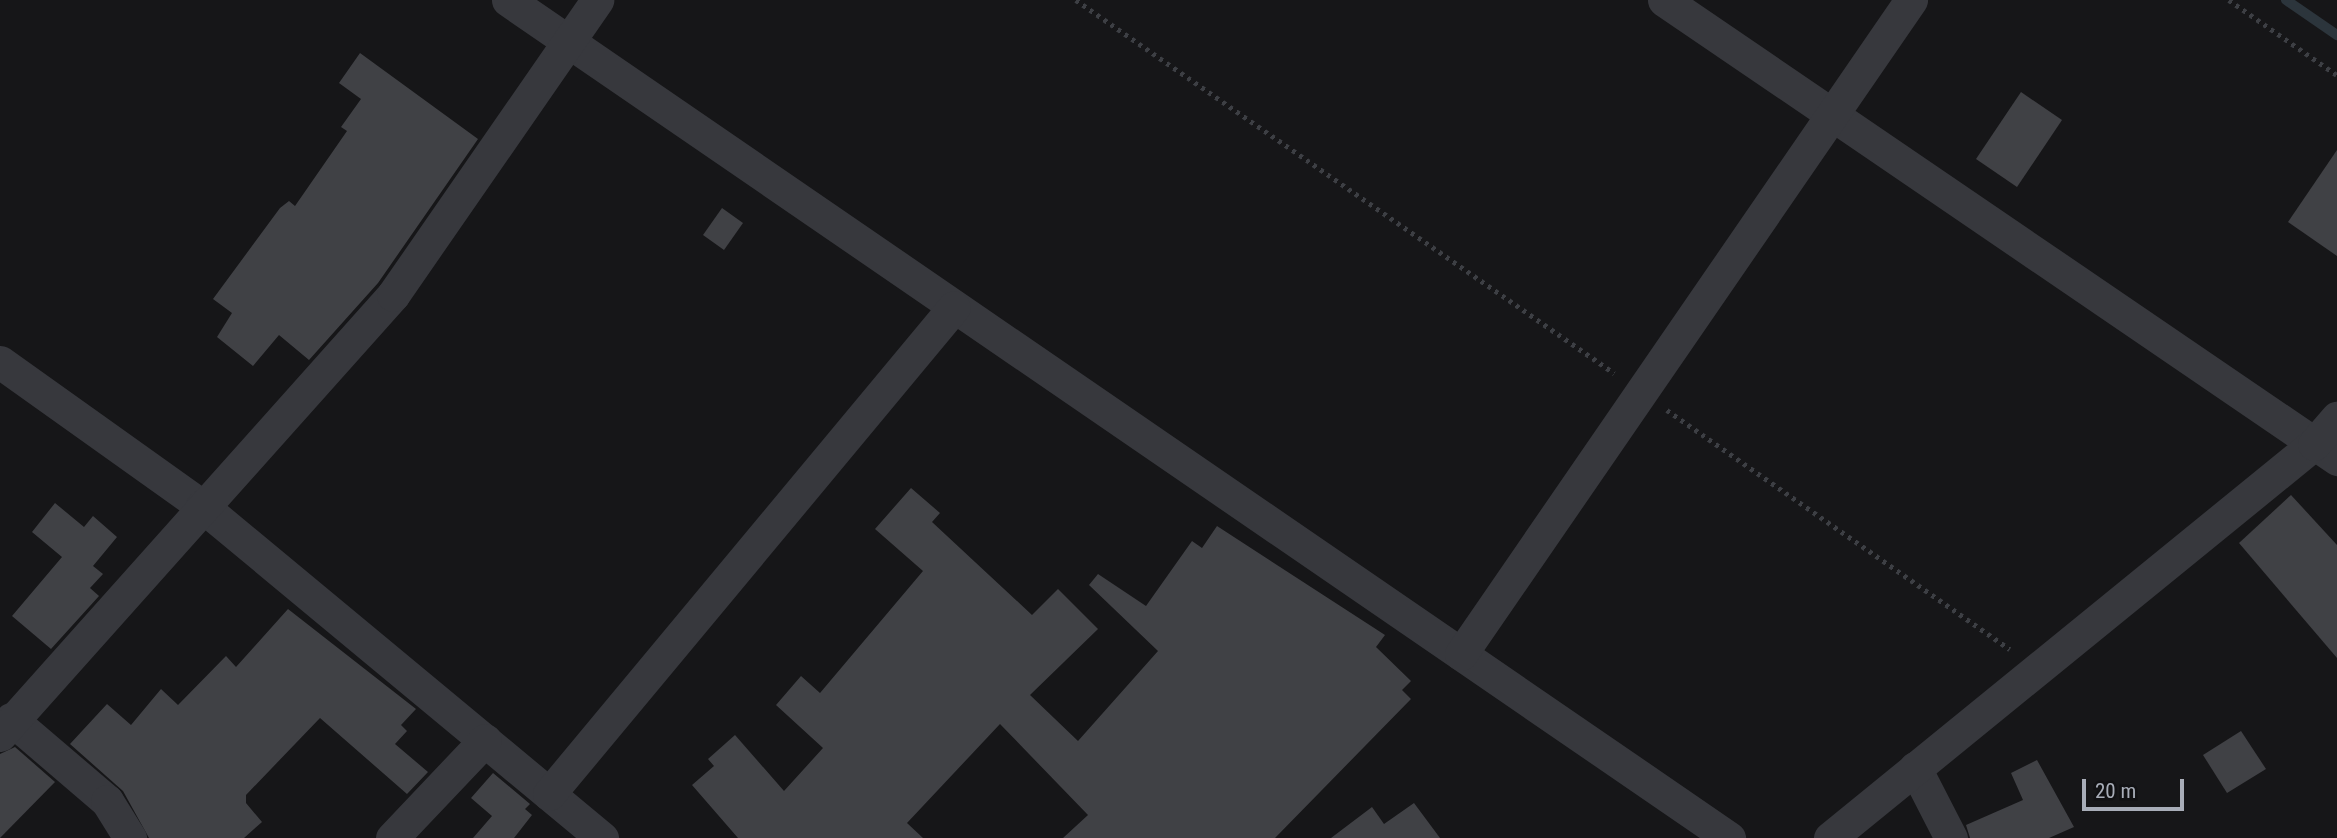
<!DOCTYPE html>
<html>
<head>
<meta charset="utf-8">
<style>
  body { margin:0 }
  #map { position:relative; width:2337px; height:838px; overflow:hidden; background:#161618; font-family:"Roboto Condensed",sans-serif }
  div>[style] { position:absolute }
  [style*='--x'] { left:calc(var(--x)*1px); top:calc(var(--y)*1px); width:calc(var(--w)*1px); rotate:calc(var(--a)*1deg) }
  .stream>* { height:10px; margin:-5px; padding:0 5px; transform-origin:5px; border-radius:5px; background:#2c353c }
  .building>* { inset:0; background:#404145 }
  .path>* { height:4.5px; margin-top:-2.25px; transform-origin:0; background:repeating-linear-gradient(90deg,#3d3f44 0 3.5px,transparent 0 8.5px) }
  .minor>* { height:33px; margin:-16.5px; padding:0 16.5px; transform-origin:16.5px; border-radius:16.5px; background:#37383d }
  span { translate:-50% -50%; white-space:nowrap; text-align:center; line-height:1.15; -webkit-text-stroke:5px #111113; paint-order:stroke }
  .scale { position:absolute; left:2082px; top:779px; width:102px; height:32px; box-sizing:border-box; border:4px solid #a8adb8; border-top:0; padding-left:9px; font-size:21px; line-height:24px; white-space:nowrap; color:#a8adb8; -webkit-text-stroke:5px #111113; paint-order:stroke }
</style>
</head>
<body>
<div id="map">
  <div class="stream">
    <div style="--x:2286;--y:0;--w:62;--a:34.5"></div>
  </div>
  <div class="building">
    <div style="clip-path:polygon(360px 53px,478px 139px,378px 283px,309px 360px,279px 335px,253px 366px,217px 337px,232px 313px,213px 299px,280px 208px,289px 201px,295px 206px,347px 131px,341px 127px,361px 99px,339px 83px)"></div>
    <div style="clip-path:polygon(2021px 92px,2062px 120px,2017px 187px,1976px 159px)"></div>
    <div style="clip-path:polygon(2337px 150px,2337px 256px,2288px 222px)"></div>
    <div style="clip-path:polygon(722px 208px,743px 223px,724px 250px,703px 235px)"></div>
    <div style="clip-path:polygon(911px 488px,940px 513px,932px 522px,1032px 615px,1058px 589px,1098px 629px,1030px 695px,1078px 741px,1158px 651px,1089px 585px,1098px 574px,1146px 606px,1192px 541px,1202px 548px,1217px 526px,1385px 635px,1376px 647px,1411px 681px,1402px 690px,1411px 699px,1275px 838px,1063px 838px,1088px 815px,1000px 724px,907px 823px,923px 838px,738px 838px,692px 785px,714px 766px,708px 759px,735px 735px,784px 791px,823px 748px,776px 705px,801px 676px,820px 693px,923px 571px,875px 529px)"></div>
    <div style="clip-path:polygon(2291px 495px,2337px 545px,2337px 658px,2239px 543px)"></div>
    <div style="clip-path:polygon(55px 503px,84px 527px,93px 516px,117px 537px,93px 566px,103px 574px,90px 588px,99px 596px,51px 649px,12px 616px,62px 557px,32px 532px)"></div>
    <div style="clip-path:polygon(288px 609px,416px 709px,401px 725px,407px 731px,395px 744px,428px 772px,407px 794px,320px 718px,246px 795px,246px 803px,262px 822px,244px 838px,149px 838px,123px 791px,70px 744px,107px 704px,131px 725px,161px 689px,178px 705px,226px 656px,236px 667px)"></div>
    <div style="clip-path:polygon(2241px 731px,2266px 769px,2227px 793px,2203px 755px)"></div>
    <div style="clip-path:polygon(15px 747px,55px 782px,0 838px,0 754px)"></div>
    <div style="clip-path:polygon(2037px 760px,2074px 827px,2049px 838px,1970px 838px,1966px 825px,2023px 800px,2011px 773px)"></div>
    <div style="clip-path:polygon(493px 773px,530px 804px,525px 809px,532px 815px,514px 838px,473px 838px,492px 816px,471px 798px)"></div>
    <div style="clip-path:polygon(1414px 803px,1440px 838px,1331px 838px,1372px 807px,1384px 824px)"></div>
  </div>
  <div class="path">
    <div style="--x:1076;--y:0;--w:655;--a:34.73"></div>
    <div style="--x:2229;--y:0;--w:131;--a:34.8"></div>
    <div style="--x:1667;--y:410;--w:418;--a:34.9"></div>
  </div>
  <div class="minor">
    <div style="--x:508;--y:0;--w:1481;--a:34.46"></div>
    <div style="--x:1664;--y:0;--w:815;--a:34.29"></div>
    <div style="--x:0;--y:362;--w:248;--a:35.5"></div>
    <div style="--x:202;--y:506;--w:520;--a:39.69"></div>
    <div style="--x:1461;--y:654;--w:794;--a:-55.47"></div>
    <div style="--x:11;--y:719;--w:126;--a:40.5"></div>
    <div style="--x:107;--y:801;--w:44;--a:58.1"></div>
    <div style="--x:0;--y:735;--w:590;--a:-48.23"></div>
    <div style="--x:393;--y:295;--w:359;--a:-55.3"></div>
    <div style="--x:1915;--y:768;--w:79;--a:62.8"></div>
    <div style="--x:549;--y:794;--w:633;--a:-50.25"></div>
    <div style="--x:392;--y:838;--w:135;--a:-46.5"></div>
    <div style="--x:1830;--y:838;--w:624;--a:-39.15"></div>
    <div style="--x:2314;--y:444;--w:35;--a:-49"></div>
  </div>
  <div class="scale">20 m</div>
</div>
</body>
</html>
